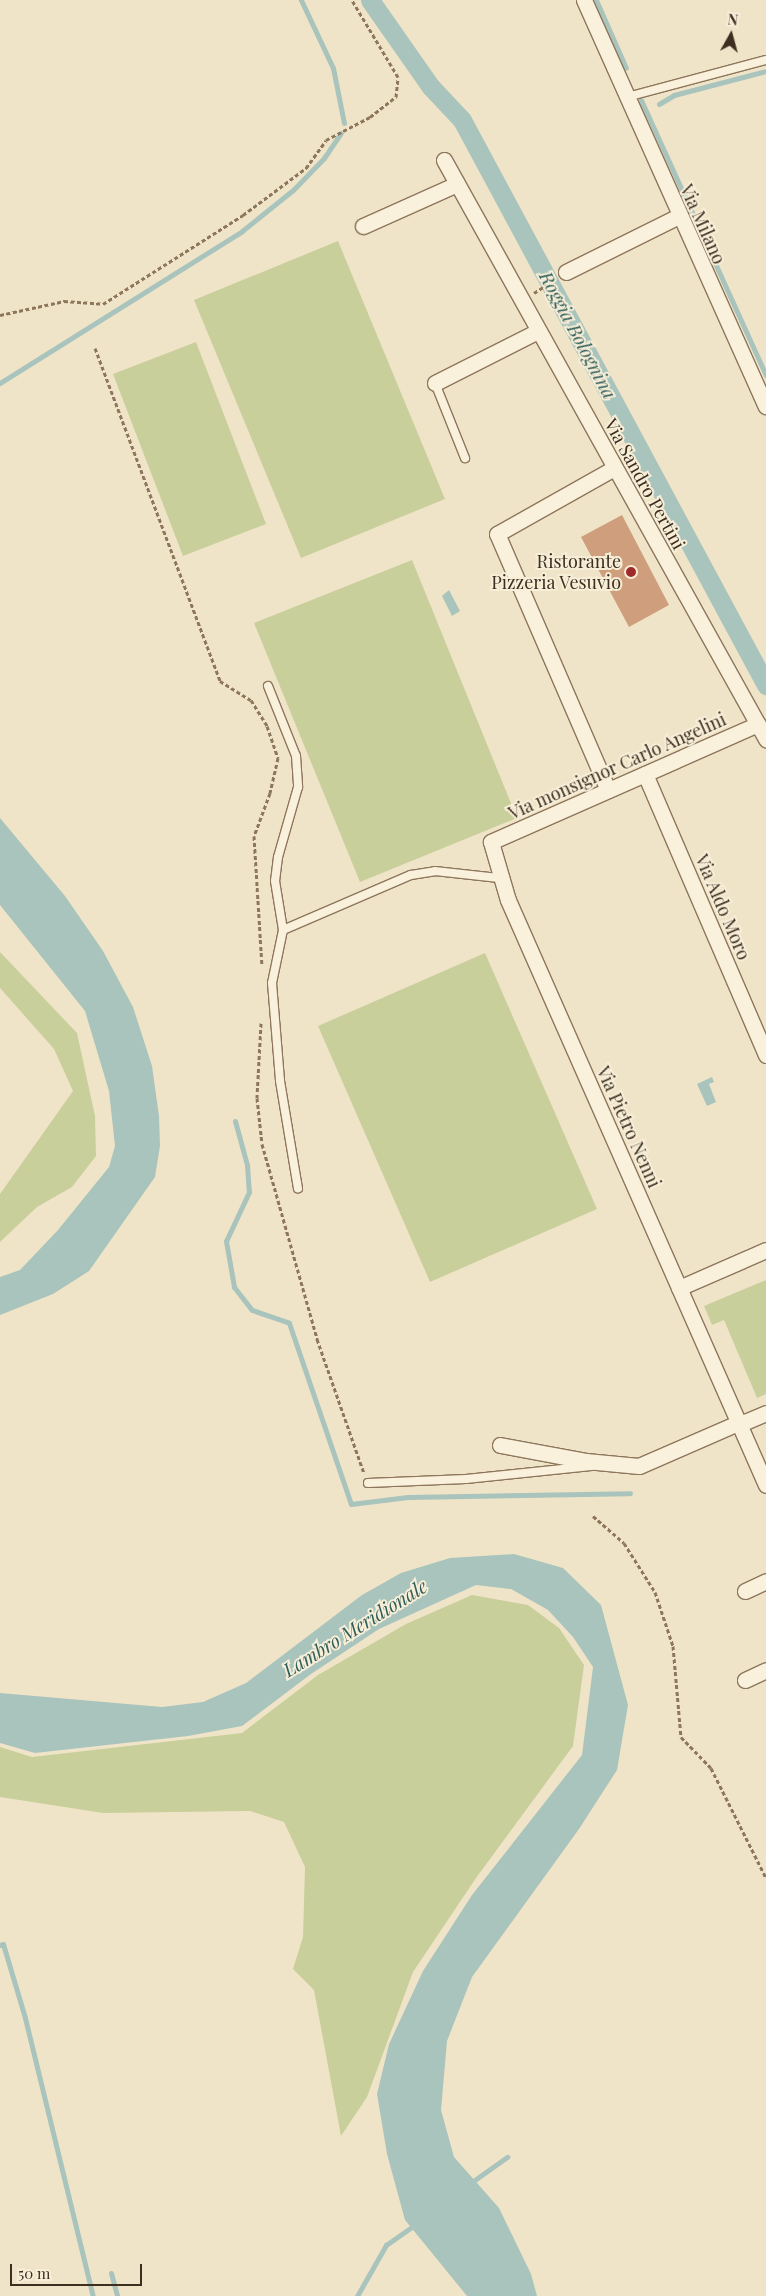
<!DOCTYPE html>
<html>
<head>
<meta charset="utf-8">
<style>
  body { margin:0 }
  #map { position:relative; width:766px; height:2296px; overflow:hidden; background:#f0e4c8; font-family:"Playfair Display",serif }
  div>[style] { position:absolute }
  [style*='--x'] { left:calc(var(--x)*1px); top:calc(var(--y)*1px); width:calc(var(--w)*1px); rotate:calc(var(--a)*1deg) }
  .green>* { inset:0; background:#c9cf9b }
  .water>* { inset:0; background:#a9c4bc }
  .stream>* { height:5px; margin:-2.5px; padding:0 2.5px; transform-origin:2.5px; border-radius:2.5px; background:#a9c4bc }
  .canal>* { height:19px; margin:-9.5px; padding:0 9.5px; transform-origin:9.5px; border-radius:9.5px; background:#a9c4bc }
  .building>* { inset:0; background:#cf9f7d }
  .path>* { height:3px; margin-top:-1.5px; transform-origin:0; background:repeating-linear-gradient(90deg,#8d765c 0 4px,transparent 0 6.5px) }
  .roads { filter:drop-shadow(1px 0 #8d765c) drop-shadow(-1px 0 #8d765c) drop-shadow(0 1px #8d765c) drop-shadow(0 -1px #8d765c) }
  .service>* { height:8px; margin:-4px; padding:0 4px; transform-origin:4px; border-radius:4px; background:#faf1dc }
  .minor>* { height:15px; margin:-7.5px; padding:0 7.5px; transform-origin:7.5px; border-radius:7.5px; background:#faf1dc }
  .dots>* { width:14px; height:14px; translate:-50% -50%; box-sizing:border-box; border:2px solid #f7eed8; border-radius:50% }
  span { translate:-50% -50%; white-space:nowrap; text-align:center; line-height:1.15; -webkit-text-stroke:4px #f7eed8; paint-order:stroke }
  .street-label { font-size:18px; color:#3d2e20 }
  .poi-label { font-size:18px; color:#3d2e20 }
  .right { translate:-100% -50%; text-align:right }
  .water-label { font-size:19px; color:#2f5d5a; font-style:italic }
  .north { position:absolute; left:706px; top:10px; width:50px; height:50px; -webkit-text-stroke:4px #f7eed8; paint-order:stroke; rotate:7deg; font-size:14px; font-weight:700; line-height:20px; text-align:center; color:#3d2e20 }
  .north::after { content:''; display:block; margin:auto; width:18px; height:22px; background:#3d2e20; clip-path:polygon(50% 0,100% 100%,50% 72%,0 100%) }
  .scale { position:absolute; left:10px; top:2264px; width:132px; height:22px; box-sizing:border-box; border:2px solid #3d2e20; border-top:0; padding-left:6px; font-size:15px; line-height:18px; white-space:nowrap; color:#3d2e20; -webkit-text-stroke:4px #f7eed8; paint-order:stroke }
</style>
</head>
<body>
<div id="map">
  <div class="green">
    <div style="clip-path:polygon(338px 241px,445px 499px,301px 558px,194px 300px)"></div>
    <div style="clip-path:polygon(196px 342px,266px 524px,183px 556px,113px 374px)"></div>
    <div style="clip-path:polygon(412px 560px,517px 818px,360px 882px,254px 623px)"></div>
    <div style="clip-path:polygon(0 952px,77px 1033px,95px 1116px,96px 1156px,72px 1187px,37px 1207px,0 1242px,0 1194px,73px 1091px,54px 1049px,0 988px)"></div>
    <div style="clip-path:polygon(485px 953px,597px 1209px,430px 1282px,318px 1026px)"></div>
    <div style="clip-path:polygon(766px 1280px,766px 1394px,757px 1398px,724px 1320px,712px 1325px,704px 1306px)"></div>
    <div style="clip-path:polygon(472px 1595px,528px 1605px,559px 1628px,584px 1665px,573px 1746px,476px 1878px,413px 1972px,367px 2097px,341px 2136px,314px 1990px,293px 1969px,303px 1937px,305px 1867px,284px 1822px,250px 1811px,103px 1813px,0 1797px,0 1747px,32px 1757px,242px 1733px,318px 1675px,406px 1624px)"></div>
  </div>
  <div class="water">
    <div style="clip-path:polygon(449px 590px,460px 611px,452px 616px,442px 596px)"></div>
    <div style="clip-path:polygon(0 818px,65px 896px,103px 951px,133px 1007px,152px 1066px,159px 1116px,160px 1146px,155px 1177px,89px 1271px,53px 1294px,0 1315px,0 1277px,20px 1270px,58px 1230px,109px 1167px,115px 1146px,109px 1091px,85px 1011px,0 905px)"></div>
    <div style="clip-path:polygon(712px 1077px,714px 1082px,709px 1084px,716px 1102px,707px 1106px,697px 1084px)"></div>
    <div style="clip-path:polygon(514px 1554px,563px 1568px,601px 1605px,628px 1705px,617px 1770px,579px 1829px,472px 1977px,447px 2041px,441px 2110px,454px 2157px,499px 2208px,531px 2274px,537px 2296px,467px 2296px,405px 2220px,387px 2154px,377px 2094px,389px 2044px,423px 1971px,472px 1895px,582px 1755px,593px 1667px,573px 1637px,548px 1610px,511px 1589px,476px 1585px,379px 1629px,311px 1674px,242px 1726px,188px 1736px,35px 1753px,0 1743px,0 1693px,162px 1707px,203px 1702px,246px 1683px,362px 1595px,401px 1573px,450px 1558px)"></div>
  </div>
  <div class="stream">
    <div style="--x:301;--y:0;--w:75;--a:64.8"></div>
    <div style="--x:333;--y:68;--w:56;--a:78.7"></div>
    <div style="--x:596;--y:0;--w:74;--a:66.2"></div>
    <div style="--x:641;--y:100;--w:302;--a:65.6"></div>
    <div style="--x:659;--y:104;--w:17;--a:-31"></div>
    <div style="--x:674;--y:95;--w:95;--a:-14.6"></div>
    <div style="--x:0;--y:383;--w:286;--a:-32.1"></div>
    <div style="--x:242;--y:231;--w:65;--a:-38.8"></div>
    <div style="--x:293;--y:190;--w:45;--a:-45.9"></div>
    <div style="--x:324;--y:158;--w:30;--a:-56"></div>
    <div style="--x:235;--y:1121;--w:46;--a:74.7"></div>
    <div style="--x:247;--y:1165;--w:27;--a:86"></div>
    <div style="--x:249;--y:1192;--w:54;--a:115.1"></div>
    <div style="--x:226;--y:1241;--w:47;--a:80.1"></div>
    <div style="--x:234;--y:1287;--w:29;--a:52"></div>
    <div style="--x:252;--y:1310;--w:39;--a:19"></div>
    <div style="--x:289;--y:1323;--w:191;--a:71.1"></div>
    <div style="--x:351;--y:1504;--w:57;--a:-7"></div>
    <div style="--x:408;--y:1497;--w:222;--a:-1"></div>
    <div style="--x:0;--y:1945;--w:3;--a:-18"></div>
    <div style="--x:3;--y:1944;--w:77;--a:73.4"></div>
    <div style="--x:25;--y:2018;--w:286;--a:76.3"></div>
    <div style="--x:469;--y:2184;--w:47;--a:-35.4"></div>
    <div style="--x:111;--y:2273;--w:24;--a:75"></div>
    <div style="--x:357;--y:2296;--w:59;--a:-60.4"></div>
    <div style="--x:386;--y:2245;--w:37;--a:-35"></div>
  </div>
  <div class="canal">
    <div style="--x:370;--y:0;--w:106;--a:55"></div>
    <div style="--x:431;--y:87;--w:45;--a:46.8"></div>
    <div style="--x:462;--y:120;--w:642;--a:61.72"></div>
  </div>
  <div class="building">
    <div style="clip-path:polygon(622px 515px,669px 605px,629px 627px,581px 537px)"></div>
  </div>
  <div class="path">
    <div style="--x:534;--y:293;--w:24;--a:-33"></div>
    <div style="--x:0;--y:315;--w:66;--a:-12.3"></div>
    <div style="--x:64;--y:301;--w:39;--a:4"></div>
    <div style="--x:103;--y:304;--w:166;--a:-32.4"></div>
    <div style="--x:243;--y:215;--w:79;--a:-36.7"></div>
    <div style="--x:306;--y:168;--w:34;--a:-54"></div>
    <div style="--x:326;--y:140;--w:50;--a:-27.6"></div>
    <div style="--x:370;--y:117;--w:33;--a:-38"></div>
    <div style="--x:396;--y:97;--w:20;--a:-84"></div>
    <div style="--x:398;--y:77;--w:90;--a:-120.9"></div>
    <div style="--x:95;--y:348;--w:356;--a:69.4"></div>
    <div style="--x:220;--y:681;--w:36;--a:32"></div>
    <div style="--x:251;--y:700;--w:31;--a:58"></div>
    <div style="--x:267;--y:726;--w:34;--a:71"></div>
    <div style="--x:278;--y:758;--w:36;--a:103"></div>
    <div style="--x:270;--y:793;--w:46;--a:110.4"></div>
    <div style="--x:254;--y:836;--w:129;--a:86.5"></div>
    <div style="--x:261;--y:1023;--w:75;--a:93.1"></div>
    <div style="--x:257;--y:1098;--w:46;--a:83.8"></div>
    <div style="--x:262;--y:1144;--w:203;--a:74.2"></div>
    <div style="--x:317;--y:1339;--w:142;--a:70.7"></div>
    <div style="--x:593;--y:1516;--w:41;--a:41.1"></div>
    <div style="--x:624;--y:1543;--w:58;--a:57.7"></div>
    <div style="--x:655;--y:1592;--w:57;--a:71.6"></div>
    <div style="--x:673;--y:1646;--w:91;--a:85"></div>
    <div style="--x:681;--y:1737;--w:43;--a:45.9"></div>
    <div style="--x:711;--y:1768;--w:123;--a:63.4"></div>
  </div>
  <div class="roads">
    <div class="service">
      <div style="--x:627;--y:97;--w:144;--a:-14.9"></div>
      <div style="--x:435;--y:383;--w:81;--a:68.2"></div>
      <div style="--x:268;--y:686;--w:75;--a:68.2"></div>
      <div style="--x:296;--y:756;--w:31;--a:86"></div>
      <div style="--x:298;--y:787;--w:73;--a:105.9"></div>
      <div style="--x:278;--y:857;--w:24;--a:97"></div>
      <div style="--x:275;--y:881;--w:50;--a:80.7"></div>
      <div style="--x:283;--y:930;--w:54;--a:101.7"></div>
      <div style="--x:272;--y:983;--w:98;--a:85.3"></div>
      <div style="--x:280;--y:1081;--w:109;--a:80.5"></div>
      <div style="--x:283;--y:930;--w:139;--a:-23.3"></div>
      <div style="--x:411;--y:875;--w:24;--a:-9"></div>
      <div style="--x:435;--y:871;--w:64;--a:6.2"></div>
      <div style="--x:368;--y:1483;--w:98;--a:-2.3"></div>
      <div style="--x:466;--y:1479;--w:126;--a:-5.9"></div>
    </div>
    <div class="minor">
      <div style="--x:584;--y:0;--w:445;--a:65.9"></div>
      <div style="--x:444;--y:160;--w:663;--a:60.92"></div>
      <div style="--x:363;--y:226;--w:103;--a:-24.1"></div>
      <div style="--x:566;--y:272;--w:126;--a:-26.4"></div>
      <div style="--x:435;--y:383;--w:115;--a:-26.8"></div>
      <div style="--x:758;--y:724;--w:292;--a:156.2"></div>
      <div style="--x:491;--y:842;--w:60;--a:73.7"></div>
      <div style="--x:508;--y:900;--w:639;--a:66.2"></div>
      <div style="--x:645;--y:774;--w:306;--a:66.7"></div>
      <div style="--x:608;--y:790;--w:279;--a:-113.4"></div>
      <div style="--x:497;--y:534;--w:134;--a:-29.4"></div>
      <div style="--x:679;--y:1288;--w:95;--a:-23.6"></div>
      <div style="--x:740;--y:1424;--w:28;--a:-23"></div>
      <div style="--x:500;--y:1445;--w:87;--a:10.5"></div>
      <div style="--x:586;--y:1461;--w:53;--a:5.4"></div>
      <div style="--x:639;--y:1466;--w:108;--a:-23.5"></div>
      <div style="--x:745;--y:1591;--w:23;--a:-25"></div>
      <div style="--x:745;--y:1680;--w:23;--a:-25"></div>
    </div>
  </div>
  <div class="dots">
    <div style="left:631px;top:572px;background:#9e2a2b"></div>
  </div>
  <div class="street-label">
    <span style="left:703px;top:224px;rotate:66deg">Via Milano</span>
    <span style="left:645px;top:484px;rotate:61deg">Via Sandro Pertini</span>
    <span style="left:617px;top:766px;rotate:-24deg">Via monsignor Carlo Angelini</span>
    <span style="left:723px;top:907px;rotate:67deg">Via Aldo Moro</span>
    <span style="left:629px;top:1127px;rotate:66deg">Via Pietro Nenni</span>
  </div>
  <div class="poi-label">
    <span class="right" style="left:621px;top:572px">Ristorante<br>Pizzeria Vesuvio</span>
  </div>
  <div class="water-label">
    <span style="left:578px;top:335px;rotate:62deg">Roggia Bolognina</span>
    <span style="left:355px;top:1628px;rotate:-32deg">Lambro Meridionale</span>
  </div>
  <div class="north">N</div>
  <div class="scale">50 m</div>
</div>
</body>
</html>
